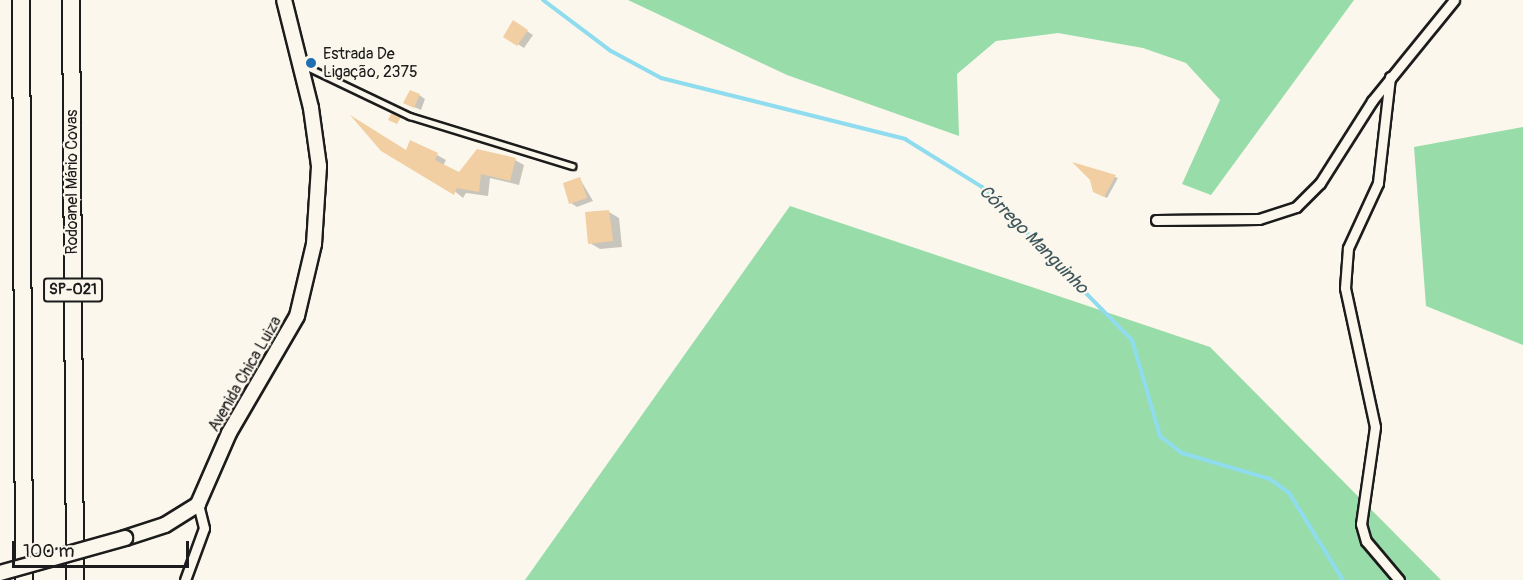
<!DOCTYPE html>
<html>
<head>
<meta charset="utf-8">
<style>
  body { margin:0 }
  #map { position:relative; width:1523px; height:580px; overflow:hidden; background:#fbf7ec; font-family:Pangolin,sans-serif }
  div>[style] { position:absolute }
  [style*='--x'] { left:calc(var(--x)*1px); top:calc(var(--y)*1px); width:calc(var(--w)*1px); rotate:calc(var(--a)*1deg) }
  .green>* { inset:0; background:#97dca9 }
  .shadow>* { inset:0; background:#0003 }
  .stream>* { height:4px; margin:-2px; padding:0 2px; transform-origin:2px; border-radius:2px; background:#8fdcef }
  .building>* { inset:0; background:#f1cfa2 }
  .roads { filter:drop-shadow(2px 0 #1c1c1c) drop-shadow(-2px 0 #1c1c1c) drop-shadow(0 2px #1c1c1c) drop-shadow(0 -2px #1c1c1c) }
  .lane>* { height:4.5px; margin:-2.25px; padding:0 2.25px; transform-origin:2.25px; border-radius:2.25px; background:#fbf7ec }
  .street>* { height:9px; margin:-4.5px; padding:0 4.5px; transform-origin:4.5px; border-radius:4.5px; background:#fbf7ec }
  .secondary>* { height:14px; margin:-7px; padding:0 7px; transform-origin:7px; border-radius:7px; background:#fbf7ec }
  .highway>* { height:16px; margin:-8px; padding:0 8px; transform-origin:8px; border-radius:8px; background:#fbf7ec }
  .bridges { filter:drop-shadow(2px 0 #1c1c1c) drop-shadow(-2px 0 #1c1c1c) drop-shadow(0 2px #1c1c1c) drop-shadow(0 -2px #1c1c1c) }
  .secondary-bridge>* { height:14px; margin:-7px; padding:0 7px; transform-origin:7px; border-radius:7px; background:#fbf7ec }
  .dots>* { width:16px; height:16px; translate:-50% -50%; box-sizing:border-box; border:3px solid #fbf7ec; border-radius:50% }
  span { translate:-50% -50%; white-space:nowrap; text-align:center; line-height:1.15; -webkit-text-stroke:4.5px #fbf7ec; paint-order:stroke }
  .shield-label span { padding:2px 4px; background:#fbf7ec; border:2px solid; border-radius:4px; -webkit-text-stroke-width:0 }
  .shield-label { font-size:15px; color:#1c1c1c; font-weight:700 }
  .poi-label { font-size:16px; color:#1c1c1c }
  .left { translate:0 -50%; text-align:left }
  .street-label { font-size:16px; color:#1c1c1c }
  .water-label { font-size:18px; color:#3e565b; font-style:italic }
  .scale { position:absolute; left:12px; top:541px; width:177px; height:27px; box-sizing:border-box; border:3px solid #1c1c1c; border-top:0; padding-left:8px; font-size:18px; line-height:21px; white-space:nowrap; color:#1c1c1c; -webkit-text-stroke:4px #fbf7ec; paint-order:stroke }
</style>
</head>
<body>
<div id="map">
  <div class="green">
    <div style="clip-path:polygon(628px 0,1354px 0,1211px 195px,1182px 184px,1220px 100px,1186px 63px,1143px 48px,1058px 33px,996px 41px,957px 74px,959px 136px,787px 75px)"></div>
    <div style="clip-path:polygon(1523px 127px,1523px 345px,1426px 306px,1414px 147px)"></div>
    <div style="clip-path:polygon(790px 206px,1210px 347px,1441px 580px,525px 580px)"></div>
  </div>
  <div class="shadow">
    <div style="clip-path:polygon(513px 22px,533px 35px,524px 48px,505px 36px)"></div>
    <div style="clip-path:polygon(419px 95px,425px 99px,421px 110px,412px 106px)"></div>
    <div style="clip-path:polygon(407px 152px,437px 155px,446px 160px,443px 166px,460px 174px,515px 160px,524px 165px,519px 185px,490px 178px,488px 196px,466px 193px,463px 198px)"></div>
    <div style="clip-path:polygon(1077px 165px,1118px 178px,1107px 198px,1094px 191px,1092px 179px)"></div>
    <div style="clip-path:polygon(580px 179px,593px 201px,577px 207px,571px 203px)"></div>
    <div style="clip-path:polygon(609px 212px,619px 218px,622px 247px,600px 249px,590px 243px)"></div>
  </div>
  <div class="stream">
    <div style="--x:543;--y:0;--w:85;--a:36.9"></div>
    <div style="--x:611;--y:51;--w:57;--a:28.4"></div>
    <div style="--x:661;--y:78;--w:252;--a:14"></div>
    <div style="--x:905;--y:139;--w:91;--a:31.9"></div>
    <div style="--x:982;--y:187;--w:214;--a:45.6"></div>
    <div style="--x:1132;--y:340;--w:100;--a:73.7"></div>
    <div style="--x:1160;--y:436;--w:28;--a:38"></div>
    <div style="--x:1182;--y:453;--w:92;--a:16.5"></div>
    <div style="--x:1270;--y:479;--w:24;--a:36"></div>
    <div style="--x:1289;--y:493;--w:102;--a:58.2"></div>
  </div>
  <div class="building">
    <div style="clip-path:polygon(513px 20px,528px 30px,517px 46px,503px 37px)"></div>
    <div style="clip-path:polygon(410px 90px,420px 94px,414px 108px,403px 103px)"></div>
    <div style="clip-path:polygon(392px 112px,401px 117px,397px 124px,388px 120px)"></div>
    <div style="clip-path:polygon(350px 115px,406px 150px,410px 140px,438px 153px,435px 160px,459px 172px,477px 149px,516px 158px,510px 181px,481px 174px,479px 192px,457px 188px,454px 195px,381px 151px)"></div>
    <div style="clip-path:polygon(1072px 162px,1116px 175px,1104px 197px,1093px 192px,1090px 180px)"></div>
    <div style="clip-path:polygon(580px 177px,587px 198px,569px 204px,563px 183px)"></div>
    <div style="clip-path:polygon(609px 210px,613px 241px,588px 244px,585px 212px)"></div>
  </div>
  <div class="roads">
    <div class="lane">
      <div style="--x:303;--y:65;--w:119;--a:25.5"></div>
      <div style="--x:410;--y:116;--w:170;--a:17.1"></div>
    </div>
    <div class="street">
      <div style="--x:1390;--y:77;--w:107;--a:96.5"></div>
      <div style="--x:1378;--y:183;--w:72;--a:114.8"></div>
      <div style="--x:1348;--y:248;--w:40;--a:94.3"></div>
      <div style="--x:1345;--y:288;--w:142;--a:77.8"></div>
      <div style="--x:1375;--y:427;--w:98;--a:98.2"></div>
      <div style="--x:1361;--y:524;--w:18;--a:74"></div>
      <div style="--x:1366;--y:541;--w:51;--a:49.8"></div>
      <div style="--x:1156;--y:220;--w:103;--a:-0.6"></div>
      <div style="--x:1259;--y:219;--w:39;--a:-18"></div>
      <div style="--x:1296;--y:207;--w:34;--a:-45"></div>
      <div style="--x:1320;--y:183;--w:97;--a:-57.6"></div>
      <div style="--x:1372;--y:101;--w:130;--a:-50.9"></div>
      <div style="--x:185;--y:580;--w:55;--a:-69.9"></div>
      <div style="--x:204;--y:528;--w:25;--a:-104"></div>
    </div>
    <div class="secondary">
      <div style="--x:125;--y:538;--w:42;--a:-18"></div>
      <div style="--x:165;--y:525;--w:39;--a:-32"></div>
      <div style="--x:198;--y:504;--w:77;--a:-66.4"></div>
      <div style="--x:229;--y:433;--w:135;--a:-59.8"></div>
      <div style="--x:297;--y:316;--w:74;--a:-76.7"></div>
      <div style="--x:314;--y:244;--w:78;--a:-86.3"></div>
      <div style="--x:319;--y:166;--w:59;--a:-97.9"></div>
      <div style="--x:311;--y:108;--w:111;--a:-104"></div>
    </div>
    <div class="highway">
      <div style="--x:21;--y:0;--w:580;--a:89.7"></div>
      <div style="--x:71;--y:0;--w:580;--a:89.6"></div>
    </div>
  </div>
  <div class="bridges">
    <div class="secondary-bridge">
      <div style="--x:0;--y:573;--w:130;--a:-15.6"></div>
    </div>
  </div>
  <div class="dots">
    <div style="left:311px;top:63px;background:#1f6fb2"></div>
  </div>
  <div class="shield-label">
    <span style="left:73px;top:290px">SP-021</span>
  </div>
  <div class="poi-label">
    <span class="left" style="left:323px;top:63px">Estrada De<br>Ligação, 2375</span>
  </div>
  <div class="street-label">
    <span style="left:72px;top:182px;rotate:-90deg">Rodoanel Mário Covas</span>
    <span style="left:245px;top:374px;rotate:-60deg">Avenida Chica Luiza</span>
  </div>
  <div class="water-label">
    <span style="left:1033px;top:240px;rotate:45deg">Córrego Manguinho</span>
  </div>
  <div class="scale">100 m</div>
</div>
</body>
</html>
